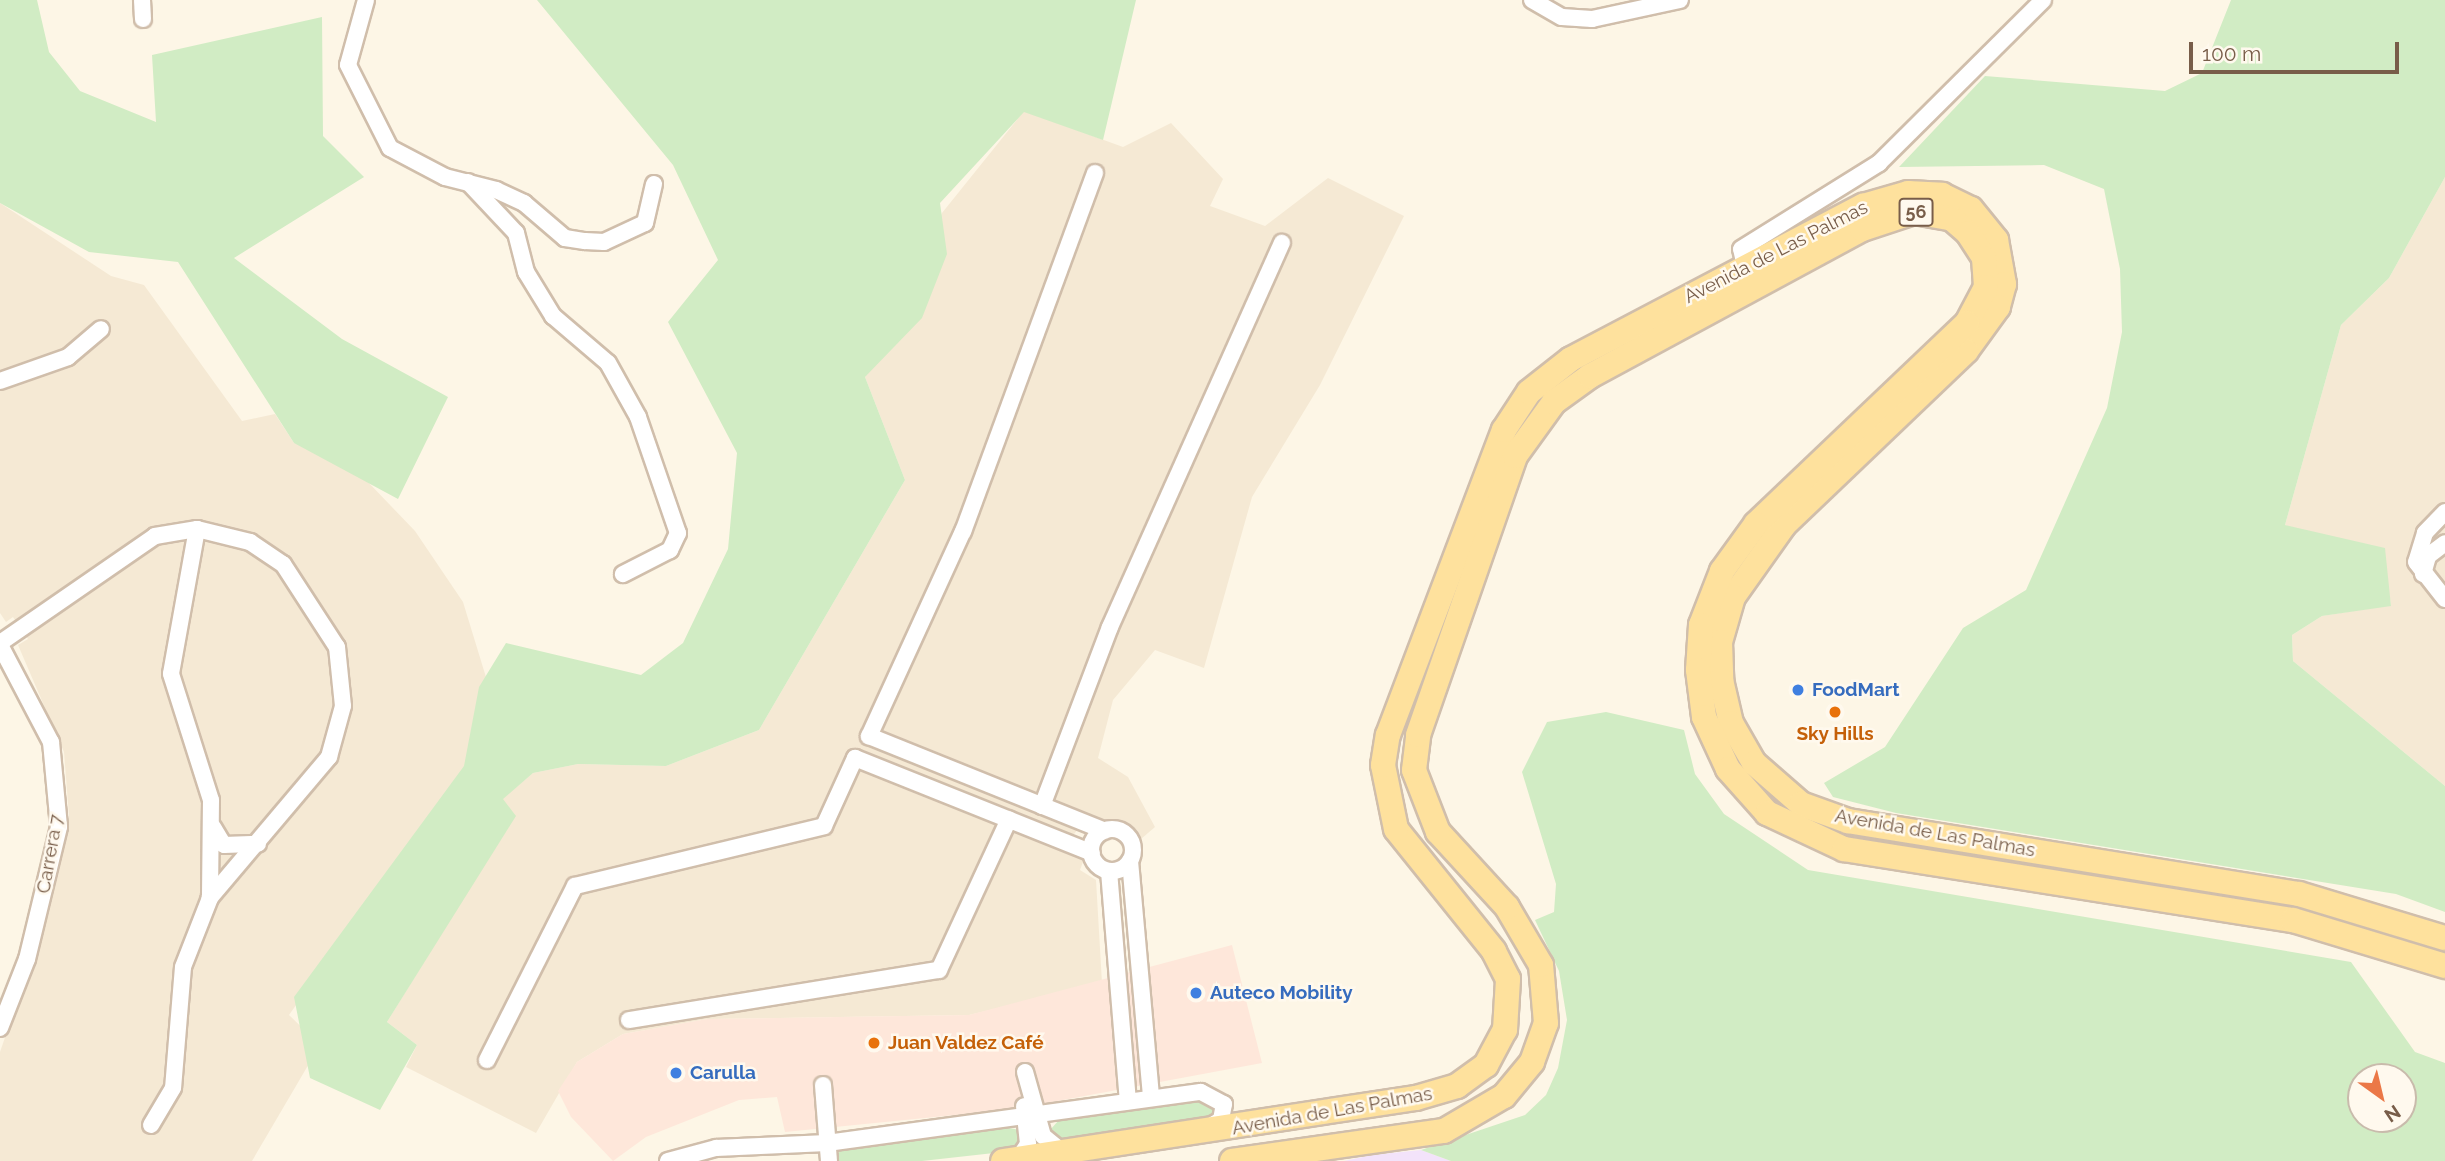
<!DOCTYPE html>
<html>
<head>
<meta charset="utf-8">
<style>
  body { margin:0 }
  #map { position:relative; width:2445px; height:1161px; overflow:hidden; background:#fdf6e6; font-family:Raleway,sans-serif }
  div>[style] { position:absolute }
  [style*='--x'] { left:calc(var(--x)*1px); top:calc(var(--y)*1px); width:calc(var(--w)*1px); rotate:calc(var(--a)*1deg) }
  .residential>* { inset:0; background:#f5e9d4 }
  .commercial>* { inset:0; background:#fee7da }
  .education>* { inset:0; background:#f3e3fa }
  .green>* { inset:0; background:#d1ecc4 }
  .roads { filter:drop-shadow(2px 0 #d0beab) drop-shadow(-2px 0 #d0beab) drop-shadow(0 2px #d0beab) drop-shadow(0 -2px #d0beab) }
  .minor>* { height:16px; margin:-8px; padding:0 8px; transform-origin:8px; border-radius:8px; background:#fff }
  .minor>.ring { margin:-8px; padding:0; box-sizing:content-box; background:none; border:16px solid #fff; border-radius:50% }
  .primary>* { height:24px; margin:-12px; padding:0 12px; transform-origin:12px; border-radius:12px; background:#fee19d }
  .dots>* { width:19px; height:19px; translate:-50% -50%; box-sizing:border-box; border:4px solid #fff9ee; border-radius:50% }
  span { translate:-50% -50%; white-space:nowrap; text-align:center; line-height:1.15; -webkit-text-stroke:5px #fff9ee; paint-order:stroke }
  .shield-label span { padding:2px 5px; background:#fff9ee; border:2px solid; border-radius:5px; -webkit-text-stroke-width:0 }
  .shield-label { font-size:18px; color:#785d49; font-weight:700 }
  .street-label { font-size:19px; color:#785d49 }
  .shop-label { font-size:19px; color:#366cbe; font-weight:700 }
  .left { translate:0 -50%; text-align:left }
  .food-label { font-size:19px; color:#c56008; font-weight:700 }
  .north { position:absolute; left:2347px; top:1063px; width:70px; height:70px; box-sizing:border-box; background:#fff9ee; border:2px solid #c9bbac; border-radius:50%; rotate:146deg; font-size:19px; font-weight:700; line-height:28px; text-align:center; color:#785d49 }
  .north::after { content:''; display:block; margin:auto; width:24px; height:32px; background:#eb7847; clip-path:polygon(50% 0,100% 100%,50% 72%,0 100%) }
  .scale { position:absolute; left:2189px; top:42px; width:210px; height:32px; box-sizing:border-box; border:4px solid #785d49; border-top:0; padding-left:9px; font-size:21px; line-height:24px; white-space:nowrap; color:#785d49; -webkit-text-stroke:5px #fff9ee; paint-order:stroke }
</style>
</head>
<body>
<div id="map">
  <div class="residential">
    <div style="clip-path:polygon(1024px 111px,1123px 147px,1171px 123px,1223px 179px,1210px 206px,1265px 226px,1328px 178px,1404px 216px,1320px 385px,1252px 497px,1204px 668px,1155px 650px,1113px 700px,1098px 758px,1128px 777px,1155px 827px,1141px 839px,1089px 814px,1063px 849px,1084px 859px,1080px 870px,1096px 880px,1102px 983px,969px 1015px,707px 1019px,623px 1034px,577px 1062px,536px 1133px,406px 1067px,417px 1045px,387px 1022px,481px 869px,502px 799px,533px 773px,578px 764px,666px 766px,759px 730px,905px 480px,865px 377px,942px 213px)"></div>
    <div style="clip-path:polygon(2445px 177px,2445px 786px,2293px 661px,2292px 635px,2322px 616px,2391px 605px,2387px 579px,2285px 525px,2341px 325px,2389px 278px)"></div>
    <div style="clip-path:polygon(0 203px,111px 276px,144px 285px,242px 421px,275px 414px,294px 443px,343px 456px,415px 531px,463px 602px,489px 687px,469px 761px,289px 1015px,320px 1045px,252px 1161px,0 1161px,0 1052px,48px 912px,69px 816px,64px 752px,18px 645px,28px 639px,13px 617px,6px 622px,0 613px)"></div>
  </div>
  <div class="commercial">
    <div style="clip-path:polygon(1232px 945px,1262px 1063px,1015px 1109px,785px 1132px,777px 1097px,739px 1100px,646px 1137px,613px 1161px,571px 1117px,558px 1091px,577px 1062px,623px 1034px,707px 1019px,969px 1015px)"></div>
  </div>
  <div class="education">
    <div style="clip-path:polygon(1421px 1150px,1451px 1161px,1344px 1161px,1372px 1155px)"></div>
  </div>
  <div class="green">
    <div style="clip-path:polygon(0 0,37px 0,49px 52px,80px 91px,156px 122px,152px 55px,322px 17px,323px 136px,364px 177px,234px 258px,342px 339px,448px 397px,398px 499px,294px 443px,178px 262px,89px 252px,0 203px)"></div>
    <div style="clip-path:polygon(537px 0,1136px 0,1103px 140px,1024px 112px,940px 203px,947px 254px,922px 318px,865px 377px,905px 480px,759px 730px,666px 766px,578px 764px,533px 773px,503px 799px,516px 816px,387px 1022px,417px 1045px,380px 1110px,310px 1078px,294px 997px,464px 766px,479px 687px,506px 643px,641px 675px,683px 643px,728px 549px,737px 453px,668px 322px,718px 260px,673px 165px)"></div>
    <div style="clip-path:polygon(2231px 0,2445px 0,2445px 177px,2389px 278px,2341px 325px,2285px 525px,2385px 548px,2391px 606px,2322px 616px,2292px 635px,2293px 661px,2445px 786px,2445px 912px,2396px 894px,1896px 813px,1833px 797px,1824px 783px,1885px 747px,1963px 628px,2026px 590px,2107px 408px,2122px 332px,2120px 269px,2104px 189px,2044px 165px,1899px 167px,1985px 76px,2165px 91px,2202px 73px)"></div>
    <div style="clip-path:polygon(evenodd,1606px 712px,1684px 730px,1695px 774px,1724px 814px,1808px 870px,2351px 962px,2415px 1052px,2445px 1063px,2445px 1161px,1451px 1161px,1421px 1150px,1525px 1115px,1546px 1095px,1558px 1068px,1567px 1020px,1559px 971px,1535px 920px,1554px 912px,1556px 884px,1522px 772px,1547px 722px,1606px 712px,2361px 1077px,2403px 1077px,2403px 1119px,2361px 1119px,2361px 1077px)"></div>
    <div style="clip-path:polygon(1207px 1098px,1218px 1103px,1214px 1119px,1066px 1144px,1053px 1139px,1050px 1130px,1059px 1120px)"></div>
    <div style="clip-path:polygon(1010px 1128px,1019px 1130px,1022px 1143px,1012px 1151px,922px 1161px,838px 1161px,837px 1154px,847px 1145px)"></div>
  </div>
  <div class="roads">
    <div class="minor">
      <div style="--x:142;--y:0;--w:19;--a:87"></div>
      <div style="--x:366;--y:0;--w:67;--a:105.5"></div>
      <div style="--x:348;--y:65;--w:93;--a:63.2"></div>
      <div style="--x:390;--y:148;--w:62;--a:27.8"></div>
      <div style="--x:445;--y:177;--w:53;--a:14.3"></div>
      <div style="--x:496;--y:190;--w:31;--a:25"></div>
      <div style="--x:524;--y:203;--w:54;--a:40.5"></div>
      <div style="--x:565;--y:238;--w:20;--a:9"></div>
      <div style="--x:585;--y:241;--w:19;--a:3"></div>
      <div style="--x:604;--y:242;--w:45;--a:-24.9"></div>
      <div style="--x:645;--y:223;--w:40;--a:-77"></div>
      <div style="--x:1532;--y:0;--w:34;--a:30"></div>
      <div style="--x:1562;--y:17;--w:30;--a:4"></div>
      <div style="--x:1592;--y:19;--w:90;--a:-12.2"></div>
      <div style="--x:1095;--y:173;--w:382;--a:110.2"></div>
      <div style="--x:963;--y:531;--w:226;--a:114.6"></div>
      <div style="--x:869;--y:736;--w:254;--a:21.9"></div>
      <div style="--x:468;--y:182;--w:70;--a:46.7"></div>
      <div style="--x:516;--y:233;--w:40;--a:75.6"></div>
      <div style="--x:526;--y:272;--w:52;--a:58.5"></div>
      <div style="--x:553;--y:316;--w:72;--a:40.5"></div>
      <div style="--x:608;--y:363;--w:62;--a:60.9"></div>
      <div style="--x:638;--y:417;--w:123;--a:71"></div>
      <div style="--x:678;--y:533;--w:19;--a:115"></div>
      <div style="--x:670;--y:550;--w:53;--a:152.9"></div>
      <div style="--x:1745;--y:266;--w:17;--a:-103"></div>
      <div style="--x:1741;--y:249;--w:163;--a:-31.9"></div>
      <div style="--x:1879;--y:163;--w:231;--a:-44.8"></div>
      <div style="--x:0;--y:381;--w:72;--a:-19.4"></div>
      <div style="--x:68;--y:357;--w:43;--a:-40.3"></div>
      <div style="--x:2445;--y:512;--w:29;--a:134"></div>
      <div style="--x:2425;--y:533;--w:30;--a:107"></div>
      <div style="--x:2416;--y:562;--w:47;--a:51.9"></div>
      <div style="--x:197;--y:529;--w:147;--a:100.2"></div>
      <div style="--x:171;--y:674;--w:132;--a:72.4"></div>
      <div style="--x:211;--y:800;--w:98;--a:90.6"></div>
      <div style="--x:2423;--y:574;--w:19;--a:-74"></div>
      <div style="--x:2428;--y:556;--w:21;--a:-37"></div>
      <div style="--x:0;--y:643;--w:188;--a:-34.6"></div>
      <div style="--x:155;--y:536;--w:43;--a:-9.5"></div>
      <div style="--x:197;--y:529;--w:55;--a:13.8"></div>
      <div style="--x:250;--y:542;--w:40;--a:34"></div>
      <div style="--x:283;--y:564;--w:99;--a:57"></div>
      <div style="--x:337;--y:647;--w:59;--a:84.2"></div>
      <div style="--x:343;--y:706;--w:53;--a:105.4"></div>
      <div style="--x:329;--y:757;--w:185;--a:130.2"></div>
      <div style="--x:210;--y:898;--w:74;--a:111.4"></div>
      <div style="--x:183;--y:967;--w:121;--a:94.7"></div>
      <div style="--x:173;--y:1088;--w:43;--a:120.7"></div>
      <div style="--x:0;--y:645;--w:110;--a:62.3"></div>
      <div style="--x:51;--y:742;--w:85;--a:84.6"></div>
      <div style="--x:59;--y:827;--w:136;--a:103.6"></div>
      <div style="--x:27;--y:959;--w:74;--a:111.4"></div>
      <div style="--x:1042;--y:806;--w:191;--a:-69.2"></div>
      <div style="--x:1110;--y:627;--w:421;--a:-65.9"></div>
      <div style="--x:213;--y:827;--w:21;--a:59"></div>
      <div style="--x:224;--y:845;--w:34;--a:-2"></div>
      <div class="ring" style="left:1091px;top:829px;width:26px;height:26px"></div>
      <div style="--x:1130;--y:861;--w:238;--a:84.9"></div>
      <div style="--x:1109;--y:871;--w:231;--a:85.3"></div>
      <div style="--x:629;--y:1020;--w:314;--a:-9.2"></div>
      <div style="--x:939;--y:970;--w:166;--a:-65.1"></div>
      <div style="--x:487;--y:1060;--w:195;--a:-63.2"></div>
      <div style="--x:575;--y:886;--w:256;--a:-13.5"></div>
      <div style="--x:824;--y:826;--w:75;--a:-65.5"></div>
      <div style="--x:855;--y:758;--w:255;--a:21.8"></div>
      <div style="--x:1025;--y:1072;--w:66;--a:74.3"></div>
      <div style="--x:1043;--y:1136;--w:26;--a:39"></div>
      <div style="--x:823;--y:1085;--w:76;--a:85.5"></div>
      <div style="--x:1018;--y:1159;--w:18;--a:-56"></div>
      <div style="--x:1028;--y:1144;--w:38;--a:-96"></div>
      <div style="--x:668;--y:1161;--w:50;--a:-15.2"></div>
      <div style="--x:716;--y:1148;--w:111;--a:-2.6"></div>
      <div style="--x:827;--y:1143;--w:377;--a:-7.8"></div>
      <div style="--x:1201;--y:1092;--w:26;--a:28"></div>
      <div style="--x:1224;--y:1104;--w:16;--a:101"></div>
      <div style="--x:1221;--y:1120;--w:16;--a:150"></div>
    </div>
    <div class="primary">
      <div style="--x:1003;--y:1161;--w:418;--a:-8.7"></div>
      <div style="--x:1416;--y:1098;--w:43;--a:-16.3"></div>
      <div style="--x:1457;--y:1086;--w:36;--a:-36"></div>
      <div style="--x:1486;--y:1065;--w:40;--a:-62"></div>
      <div style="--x:1505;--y:1030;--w:51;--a:-86.6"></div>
      <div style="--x:1508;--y:979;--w:31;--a:-117"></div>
      <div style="--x:1494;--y:951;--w:156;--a:-128.8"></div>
      <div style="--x:1396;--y:829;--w:65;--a:-101.5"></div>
      <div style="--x:1383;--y:765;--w:30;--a:-81"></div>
      <div style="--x:1388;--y:735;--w:326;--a:-69.2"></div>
      <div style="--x:1504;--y:430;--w:45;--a:-56.7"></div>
      <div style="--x:1529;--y:392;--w:53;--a:-38.2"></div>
      <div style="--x:1571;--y:359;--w:330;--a:-27.7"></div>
      <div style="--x:1863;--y:206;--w:47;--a:-16.1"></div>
      <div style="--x:1908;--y:193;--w:34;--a:3"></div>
      <div style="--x:1942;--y:195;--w:32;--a:26"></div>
      <div style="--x:1971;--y:209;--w:40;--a:51"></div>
      <div style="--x:1996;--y:240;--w:45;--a:79.7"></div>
      <div style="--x:2004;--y:284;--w:24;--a:105"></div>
      <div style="--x:1998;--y:307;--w:54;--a:126"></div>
      <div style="--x:1966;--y:351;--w:252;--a:136.3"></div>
      <div style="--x:1784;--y:525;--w:88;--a:125.3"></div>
      <div style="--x:1733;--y:597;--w:47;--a:106.1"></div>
      <div style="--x:1720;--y:642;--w:38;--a:88"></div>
      <div style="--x:1721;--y:680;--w:44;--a:76.9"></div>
      <div style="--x:1731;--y:723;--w:46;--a:60.1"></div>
      <div style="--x:1754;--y:763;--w:62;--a:41.1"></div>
      <div style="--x:1801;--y:804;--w:50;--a:19.9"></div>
      <div style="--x:1848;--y:821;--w:457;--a:9.2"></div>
      <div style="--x:2299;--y:894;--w:152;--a:16.8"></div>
      <div style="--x:1232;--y:1161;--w:214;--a:-8.1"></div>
      <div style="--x:1444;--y:1131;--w:69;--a:-30.3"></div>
      <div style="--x:1504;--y:1096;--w:44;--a:-50.5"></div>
      <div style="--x:1532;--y:1062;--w:41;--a:-70.3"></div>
      <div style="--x:1546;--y:1023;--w:58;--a:-94.9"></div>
      <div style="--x:1541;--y:965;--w:67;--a:-120.4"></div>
      <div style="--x:1507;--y:907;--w:102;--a:-132.6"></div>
      <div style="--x:1438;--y:832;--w:66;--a:-111.2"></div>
      <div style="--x:1414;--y:770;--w:35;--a:-83"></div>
      <div style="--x:1418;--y:735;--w:295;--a:-70.8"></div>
      <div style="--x:1515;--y:456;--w:67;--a:-54.2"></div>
      <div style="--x:1554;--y:402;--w:44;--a:-35.8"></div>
      <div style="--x:1590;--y:376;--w:309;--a:-28.4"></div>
      <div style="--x:1862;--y:229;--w:55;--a:-18.1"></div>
      <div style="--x:1914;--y:212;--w:39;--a:10"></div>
      <div style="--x:1952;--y:219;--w:21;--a:41"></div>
      <div style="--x:1968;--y:233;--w:30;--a:57"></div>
      <div style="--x:1984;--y:258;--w:29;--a:86"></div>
      <div style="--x:1986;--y:287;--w:41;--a:117.8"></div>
      <div style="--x:1967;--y:323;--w:291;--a:136.4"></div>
      <div style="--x:1756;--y:524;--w:58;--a:125.9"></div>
      <div style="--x:1722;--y:571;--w:58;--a:111.3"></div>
      <div style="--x:1701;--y:625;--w:45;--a:93.8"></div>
      <div style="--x:1698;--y:670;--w:47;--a:82.7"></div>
      <div style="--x:1704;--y:717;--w:57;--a:65.2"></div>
      <div style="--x:1728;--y:769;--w:59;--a:48.4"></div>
      <div style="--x:1767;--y:813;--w:85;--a:25.1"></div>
      <div style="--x:1844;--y:849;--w:455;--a:9"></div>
      <div style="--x:2293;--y:920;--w:159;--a:16.8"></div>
    </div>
  </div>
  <div class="dots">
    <div style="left:1798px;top:690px;background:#3f7fe0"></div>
    <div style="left:1835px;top:712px;background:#e8710a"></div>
    <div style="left:1196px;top:993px;background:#3f7fe0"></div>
    <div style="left:874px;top:1043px;background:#e8710a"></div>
    <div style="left:676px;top:1073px;background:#3f7fe0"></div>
  </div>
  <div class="shield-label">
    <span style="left:1916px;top:212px">56</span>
  </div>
  <div class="street-label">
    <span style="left:1776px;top:252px;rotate:-27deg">Avenida de Las Palmas</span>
    <span style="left:1935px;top:833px;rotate:10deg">Avenida de Las Palmas</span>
    <span style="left:50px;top:854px;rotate:-80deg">Carrera 7</span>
    <span style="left:1332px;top:1111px;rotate:-10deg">Avenida de Las Palmas</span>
  </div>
  <div class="shop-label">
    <span class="left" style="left:1812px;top:690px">FoodMart</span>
    <span class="left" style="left:1210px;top:993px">Auteco Mobility</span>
    <span class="left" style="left:690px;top:1073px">Carulla</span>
  </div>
  <div class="food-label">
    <span style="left:1835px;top:734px">Sky Hills</span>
    <span class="left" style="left:888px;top:1043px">Juan Valdez Café</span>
  </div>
  <div class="north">N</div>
  <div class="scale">100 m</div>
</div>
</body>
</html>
